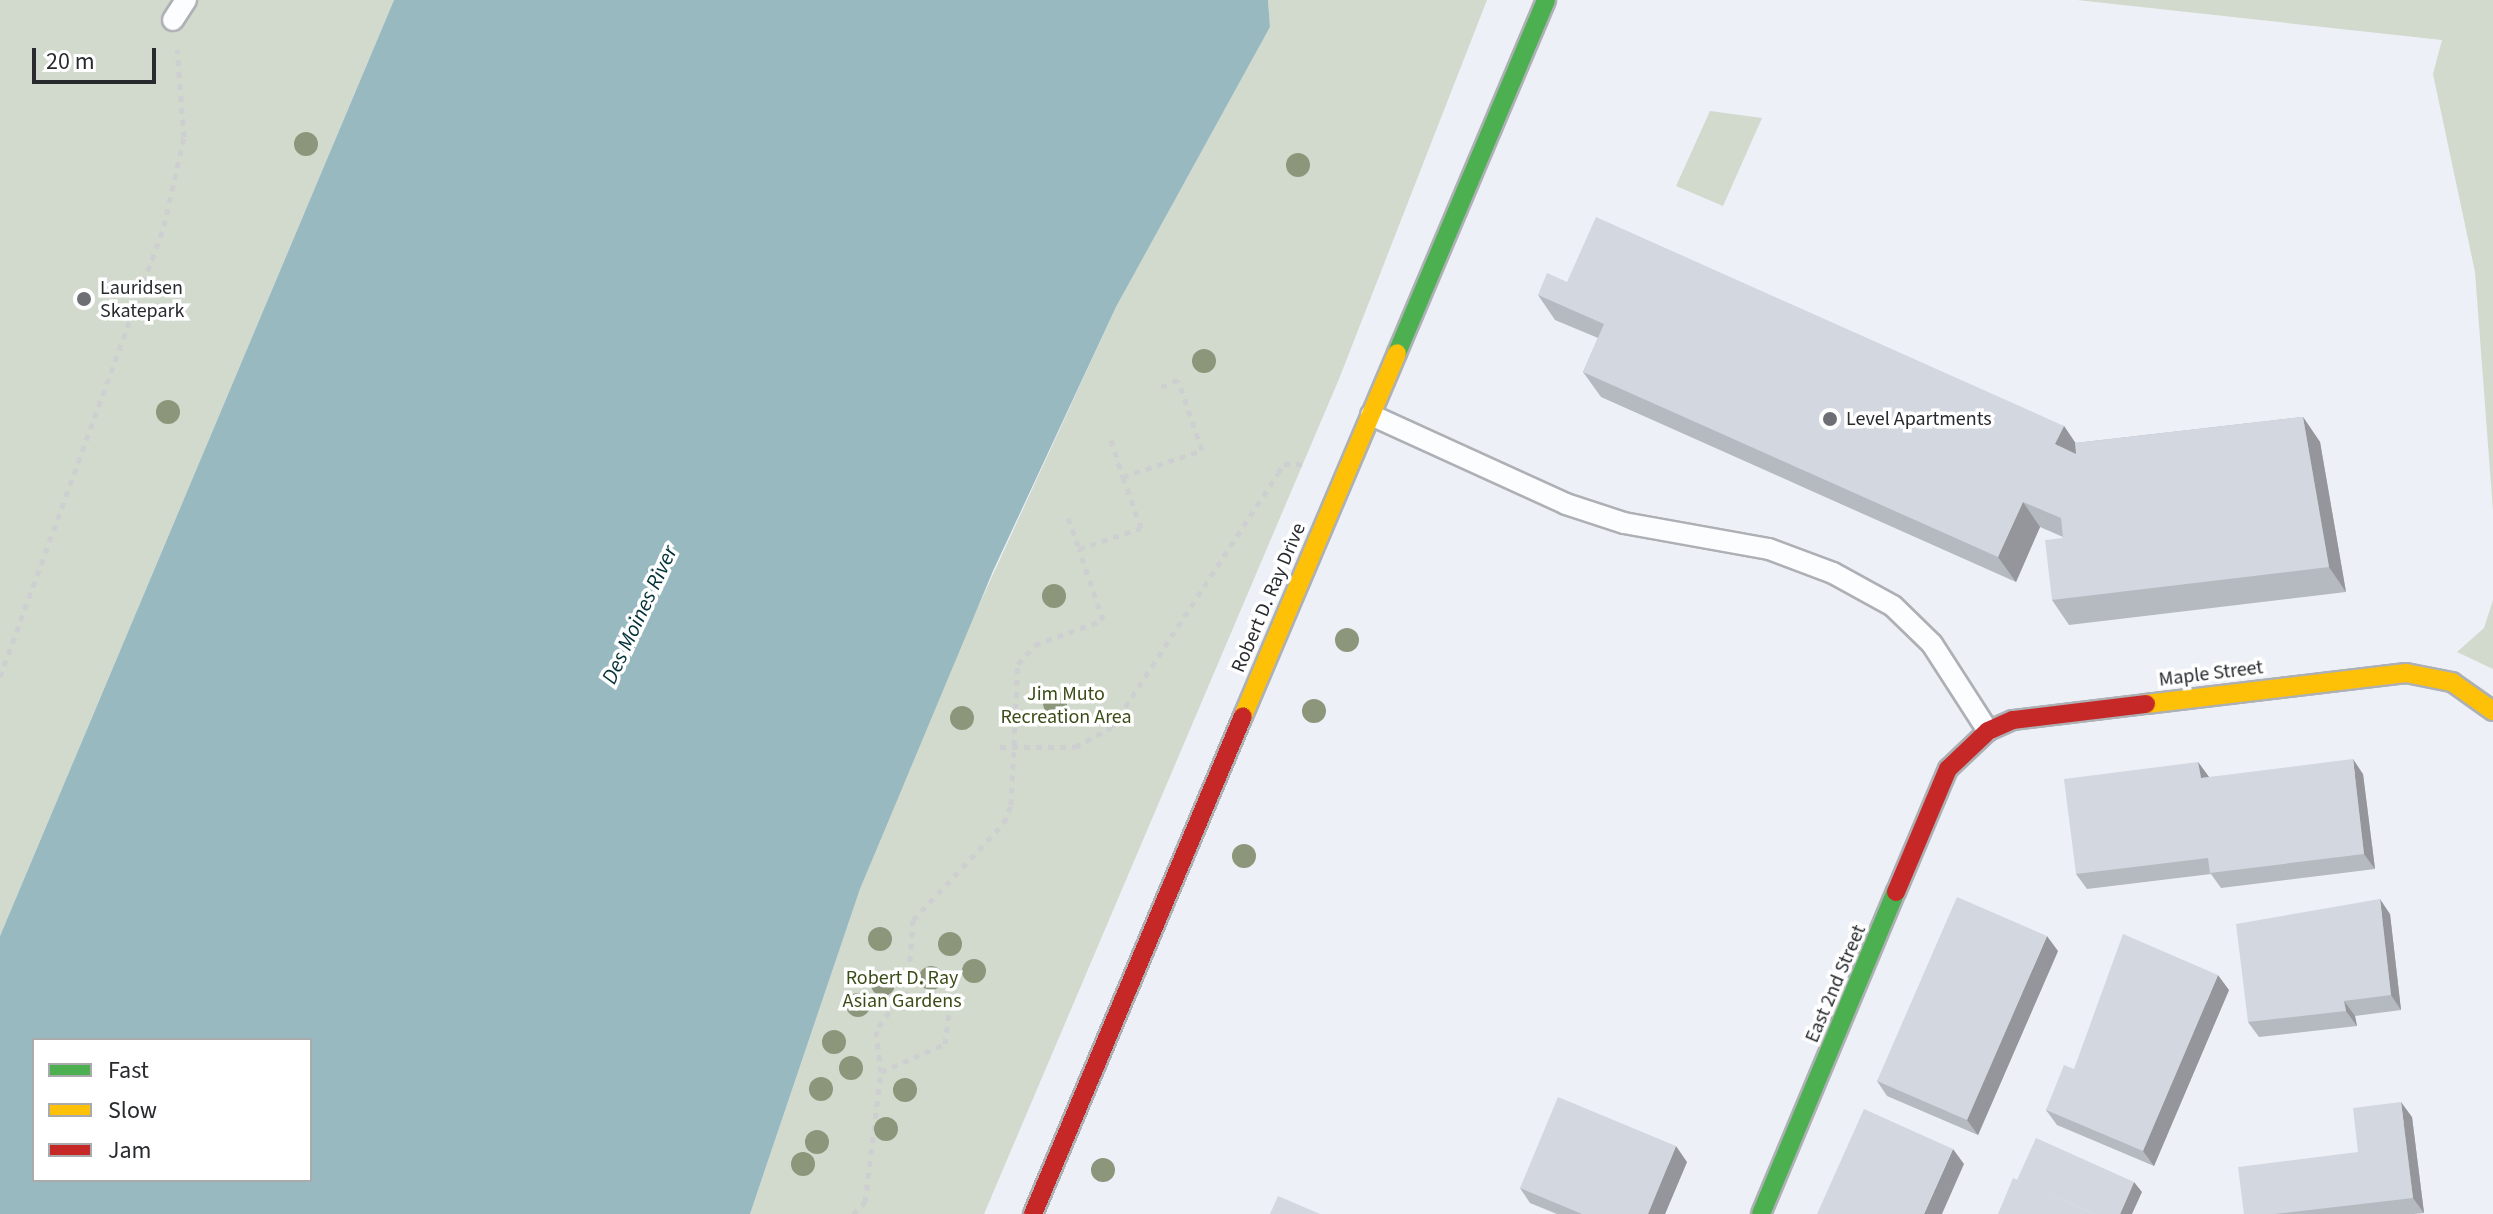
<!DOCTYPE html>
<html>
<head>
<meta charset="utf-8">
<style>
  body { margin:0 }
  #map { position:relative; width:2493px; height:1214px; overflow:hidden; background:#edf0f6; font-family:"Source Sans 3",sans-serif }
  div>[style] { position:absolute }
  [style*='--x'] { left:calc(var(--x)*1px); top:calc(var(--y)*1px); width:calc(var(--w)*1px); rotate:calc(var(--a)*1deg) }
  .green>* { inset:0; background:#d2dacd }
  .water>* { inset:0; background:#99b9c1 }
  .path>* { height:5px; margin-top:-2.5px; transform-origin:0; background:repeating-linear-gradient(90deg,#cecfd0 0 6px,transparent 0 12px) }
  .roads { filter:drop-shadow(2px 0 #adb0b4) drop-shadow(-2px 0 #adb0b4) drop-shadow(0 2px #adb0b4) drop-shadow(0 -2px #adb0b4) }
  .lane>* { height:20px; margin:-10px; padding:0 10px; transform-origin:10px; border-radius:10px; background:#fcfdfe }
  .fast>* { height:18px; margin:-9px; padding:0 9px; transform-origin:9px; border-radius:9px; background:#4caf50 }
  .slow>* { height:18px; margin:-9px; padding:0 9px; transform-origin:9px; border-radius:9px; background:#ffc107 }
  .jam>* { height:18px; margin:-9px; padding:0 9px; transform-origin:9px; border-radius:9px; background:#c62828 }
  .trees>* { width:24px; height:24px; margin:-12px; border-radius:50%; background:#8b967b }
  .wall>* { inset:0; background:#b5b9c0 }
  .shaded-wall>* { inset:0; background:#94969c }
  .building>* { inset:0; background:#d3d7df }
  .dots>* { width:22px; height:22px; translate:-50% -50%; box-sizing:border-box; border:4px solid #fff; border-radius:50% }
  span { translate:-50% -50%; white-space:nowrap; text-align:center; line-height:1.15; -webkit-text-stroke:7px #fff; paint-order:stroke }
  .poi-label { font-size:20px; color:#282a2e }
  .left { translate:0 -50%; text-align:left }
  .street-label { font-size:20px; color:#282a2e }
  .park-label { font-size:20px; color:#3a4c17 }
  .water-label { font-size:22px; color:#033138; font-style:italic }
  .legend { position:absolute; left:32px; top:1038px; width:280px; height:144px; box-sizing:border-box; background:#fff; border:2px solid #a9aaab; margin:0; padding:10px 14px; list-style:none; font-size:24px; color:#282a2e }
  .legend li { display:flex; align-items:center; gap:16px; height:40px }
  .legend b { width:40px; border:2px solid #a9aaab }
  .scale { position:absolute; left:32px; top:48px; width:124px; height:36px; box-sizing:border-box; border:4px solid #282a2e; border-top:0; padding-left:10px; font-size:24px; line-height:28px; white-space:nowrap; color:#282a2e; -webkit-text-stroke:6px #fff; paint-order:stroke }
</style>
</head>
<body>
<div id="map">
  <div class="green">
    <div style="clip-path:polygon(0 0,394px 0,0 936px)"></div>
    <div style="clip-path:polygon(1268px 0,1487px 0,1339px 379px,984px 1214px,750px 1214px,860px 889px,954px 659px,1116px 307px,1270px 27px)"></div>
    <div style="clip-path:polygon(2077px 0,2493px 0,2493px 511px,2475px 272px,2433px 74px,2442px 40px)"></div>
    <div style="clip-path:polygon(1710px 111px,1762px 118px,1723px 206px,1676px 186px)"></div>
    <div style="clip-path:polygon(2493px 600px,2493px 669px,2457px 652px,2484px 628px)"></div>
  </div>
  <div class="water">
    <div style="clip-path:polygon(evenodd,394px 0,1268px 0,1270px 27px,1116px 307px,993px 571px,860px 889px,750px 1214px,0 1214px,0 936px,394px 0,310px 1040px,310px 1180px,34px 1180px,34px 1040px,310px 1040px)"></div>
  </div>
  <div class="path">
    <div style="--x:1111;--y:440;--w:39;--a:72"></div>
    <div style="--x:1068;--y:518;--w:33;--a:70"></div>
    <div style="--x:0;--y:677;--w:480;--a:-70"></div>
    <div style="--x:164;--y:226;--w:91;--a:-77.3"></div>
    <div style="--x:184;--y:137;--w:88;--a:-94.5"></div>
    <div style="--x:1000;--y:747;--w:75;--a:0"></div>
    <div style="--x:1075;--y:747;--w:42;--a:-28.4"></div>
    <div style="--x:1112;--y:727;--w:303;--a:-56.8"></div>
    <div style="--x:1278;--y:473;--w:11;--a:-56"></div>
    <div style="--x:1284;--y:464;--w:19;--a:0"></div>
    <div style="--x:907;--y:997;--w:77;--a:-85.5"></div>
    <div style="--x:913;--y:920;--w:133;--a:-46.8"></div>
    <div style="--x:1004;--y:823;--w:19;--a:-69"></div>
    <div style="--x:1011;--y:805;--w:141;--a:-87.2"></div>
    <div style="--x:1018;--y:664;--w:25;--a:-48"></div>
    <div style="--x:1035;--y:645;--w:72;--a:-20.2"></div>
    <div style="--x:1103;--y:620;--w:75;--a:-108.7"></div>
    <div style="--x:1079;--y:549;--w:65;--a:-18.7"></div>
    <div style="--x:1141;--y:528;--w:54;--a:-109.4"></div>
    <div style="--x:1123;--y:477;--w:83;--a:-18.9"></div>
    <div style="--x:1202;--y:450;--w:74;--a:-108.9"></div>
    <div style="--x:1178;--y:380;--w:22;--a:158"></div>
    <div style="--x:853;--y:1214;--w:17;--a:-45"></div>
    <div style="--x:865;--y:1202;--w:131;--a:-83"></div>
    <div style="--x:881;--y:1072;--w:70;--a:-23.6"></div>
    <div style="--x:945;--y:1044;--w:35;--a:-83"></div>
    <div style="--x:949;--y:1009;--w:31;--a:-151"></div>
    <div style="--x:922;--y:994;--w:27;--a:163"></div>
    <div style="--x:896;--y:1002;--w:35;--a:125"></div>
    <div style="--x:876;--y:1031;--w:41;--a:83"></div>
  </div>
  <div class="roads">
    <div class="lane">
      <div style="--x:173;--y:20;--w:24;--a:-57"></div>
      <div style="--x:1371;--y:415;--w:214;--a:24.5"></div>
      <div style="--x:1566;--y:504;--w:61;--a:18.1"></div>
      <div style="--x:1624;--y:523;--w:147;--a:10.2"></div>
      <div style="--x:1769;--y:549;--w:68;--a:20.6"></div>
      <div style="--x:1833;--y:573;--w:68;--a:28.8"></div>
      <div style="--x:1893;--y:606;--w:54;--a:44.3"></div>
      <div style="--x:1932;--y:644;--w:103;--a:57.2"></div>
    </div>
    <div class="fast">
      <div style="--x:1397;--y:353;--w:383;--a:-67.1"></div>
      <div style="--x:1761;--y:1214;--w:349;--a:-67.3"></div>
    </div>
    <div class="slow">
      <div style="--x:2146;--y:704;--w:262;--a:-6.8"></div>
      <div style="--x:2406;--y:673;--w:47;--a:11.1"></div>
      <div style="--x:2452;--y:682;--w:50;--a:35.3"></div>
      <div style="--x:1243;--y:716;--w:394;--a:-67"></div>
    </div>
    <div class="jam">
      <div style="--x:1896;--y:892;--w:134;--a:-67.1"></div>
      <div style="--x:1948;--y:769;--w:55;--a:-43.5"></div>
      <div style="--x:1988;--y:731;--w:27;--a:-24"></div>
      <div style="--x:2013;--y:720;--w:134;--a:-6.9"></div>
      <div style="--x:1033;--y:1214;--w:540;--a:-67.14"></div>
    </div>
  </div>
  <div class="trees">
    <div style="left:306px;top:144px"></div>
    <div style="left:1298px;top:165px"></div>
    <div style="left:1204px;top:361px"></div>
    <div style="left:168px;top:412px"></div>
    <div style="left:1054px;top:596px"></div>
    <div style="left:1347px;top:640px"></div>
    <div style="left:1055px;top:703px"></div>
    <div style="left:1314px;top:711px"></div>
    <div style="left:962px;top:718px"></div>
    <div style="left:1244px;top:856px"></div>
    <div style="left:880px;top:939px"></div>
    <div style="left:950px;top:944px"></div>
    <div style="left:974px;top:971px"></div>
    <div style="left:931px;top:978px"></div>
    <div style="left:883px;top:984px"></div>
    <div style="left:858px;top:1005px"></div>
    <div style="left:834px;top:1042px"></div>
    <div style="left:851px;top:1068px"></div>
    <div style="left:821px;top:1089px"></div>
    <div style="left:905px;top:1090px"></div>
    <div style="left:886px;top:1129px"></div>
    <div style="left:817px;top:1142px"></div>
    <div style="left:803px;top:1164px"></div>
    <div style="left:1103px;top:1170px"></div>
  </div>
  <div class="wall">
    <div style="clip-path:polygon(1567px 282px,2064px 426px,2075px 443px,2303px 417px,2320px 442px,2346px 592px,2069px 625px,2052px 600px,2063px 537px,2040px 527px,2016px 582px,1601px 397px,1583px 372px,1598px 338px,1555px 320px,1538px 295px)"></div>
    <div style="clip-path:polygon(2198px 762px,2209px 777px,2363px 774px,2375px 869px,2221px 888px,2211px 874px,2087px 889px,2076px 874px)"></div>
    <div style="clip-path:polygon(2390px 914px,2401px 1010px,2355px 1016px,2357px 1026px,2259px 1037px,2248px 1022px)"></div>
    <div style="clip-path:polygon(2058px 951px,1978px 1135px,1887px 1096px,1877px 1081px)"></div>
    <div style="clip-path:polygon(2229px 990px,2154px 1166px,2057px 1125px,2046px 1110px,2074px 1069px)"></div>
    <div style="clip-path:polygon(2412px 1117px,2424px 1213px,2414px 1214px,2244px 1214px,2358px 1152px)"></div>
    <div style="clip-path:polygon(1687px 1162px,1665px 1214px,1557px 1214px,1530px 1203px,1520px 1188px)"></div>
  </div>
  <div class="shaded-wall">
    <div style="clip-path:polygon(2303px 417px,2320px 442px,2346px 592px,2329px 567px)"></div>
    <div style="clip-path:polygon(2064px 426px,2081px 451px,2073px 469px,2055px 444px)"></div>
    <div style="clip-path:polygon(2023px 502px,2040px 527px,2016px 582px,1998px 557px)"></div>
    <div style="clip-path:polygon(2353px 759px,2363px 774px,2375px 869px,2364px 854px)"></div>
    <div style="clip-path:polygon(2198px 762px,2209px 777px,2201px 778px)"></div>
    <div style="clip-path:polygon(2380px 899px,2390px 914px,2401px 1010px,2391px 995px)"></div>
    <div style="clip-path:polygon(2047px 936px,2058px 951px,1978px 1135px,1967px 1120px)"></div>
    <div style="clip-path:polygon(2218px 975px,2229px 990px,2154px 1166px,2143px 1151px)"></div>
    <div style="clip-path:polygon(2344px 1001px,2355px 1016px,2357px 1026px,2346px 1011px)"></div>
    <div style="clip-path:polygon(2401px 1102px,2412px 1117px,2424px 1213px,2413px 1198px)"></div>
    <div style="clip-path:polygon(1676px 1146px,1687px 1162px,1665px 1214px,1648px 1214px)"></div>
    <div style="clip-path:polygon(1953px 1149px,1964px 1164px,1942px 1214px,1924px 1214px)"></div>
    <div style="clip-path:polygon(2134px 1182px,2142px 1192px,2132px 1214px,2120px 1214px)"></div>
  </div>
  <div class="building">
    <div style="clip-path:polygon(1596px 217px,2064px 426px,2055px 444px,2076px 454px,2075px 443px,2303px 417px,2329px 567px,2052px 600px,2045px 540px,2063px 538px,2061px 518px,2023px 502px,1998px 557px,1583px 372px,1604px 324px,1538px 295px,1547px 273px,1567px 282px)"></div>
    <div style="clip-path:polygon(2353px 759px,2364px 854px,2210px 873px,2208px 858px,2076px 874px,2064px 779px,2198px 762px,2201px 778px)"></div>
    <div style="clip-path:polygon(1957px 897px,2047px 936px,1967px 1120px,1877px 1081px)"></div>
    <div style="clip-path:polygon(2380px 899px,2391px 995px,2344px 1001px,2346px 1011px,2248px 1022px,2236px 924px)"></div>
    <div style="clip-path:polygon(2123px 934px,2218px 975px,2143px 1151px,2046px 1110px,2064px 1065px,2074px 1069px)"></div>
    <div style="clip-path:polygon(1558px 1097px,1676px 1146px,1648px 1214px,1582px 1214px,1520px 1188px)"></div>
    <div style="clip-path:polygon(2401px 1102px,2413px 1198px,2275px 1214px,2244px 1214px,2238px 1167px,2358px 1152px,2353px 1108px)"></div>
    <div style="clip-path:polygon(1864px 1109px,1953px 1149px,1924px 1214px,1817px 1214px)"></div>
    <div style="clip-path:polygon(2036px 1138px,2134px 1182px,2120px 1214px,2095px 1214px,2017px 1180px)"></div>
    <div style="clip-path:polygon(2013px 1178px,2095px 1214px,1998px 1214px)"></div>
    <div style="clip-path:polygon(1278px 1196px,1320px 1214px,1270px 1214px)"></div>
  </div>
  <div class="dots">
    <div style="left:84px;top:299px;background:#6d6f74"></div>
    <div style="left:1830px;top:419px;background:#6d6f74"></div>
  </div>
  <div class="poi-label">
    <span class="left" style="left:100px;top:300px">Lauridsen<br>Skatepark</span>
    <span class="left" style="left:1846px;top:419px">Level Apartments</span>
  </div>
  <div class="street-label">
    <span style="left:1269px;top:598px;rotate:-67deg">Robert D. Ray Drive</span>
    <span style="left:2211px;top:674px;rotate:-7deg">Maple Street</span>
    <span style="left:1836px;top:984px;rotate:-67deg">East 2nd Street</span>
  </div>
  <div class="park-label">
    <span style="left:1066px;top:706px">Jim Muto<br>Recreation Area</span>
    <span style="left:902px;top:990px">Robert D. Ray<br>Asian Gardens</span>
  </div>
  <div class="water-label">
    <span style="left:640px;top:615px;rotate:-65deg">Des Moines River</span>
  </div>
  <ul class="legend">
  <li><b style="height:10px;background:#4caf50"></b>Fast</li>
  <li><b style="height:10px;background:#ffc107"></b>Slow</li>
  <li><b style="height:10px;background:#c62828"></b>Jam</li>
  </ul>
  <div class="scale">20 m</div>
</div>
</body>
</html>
